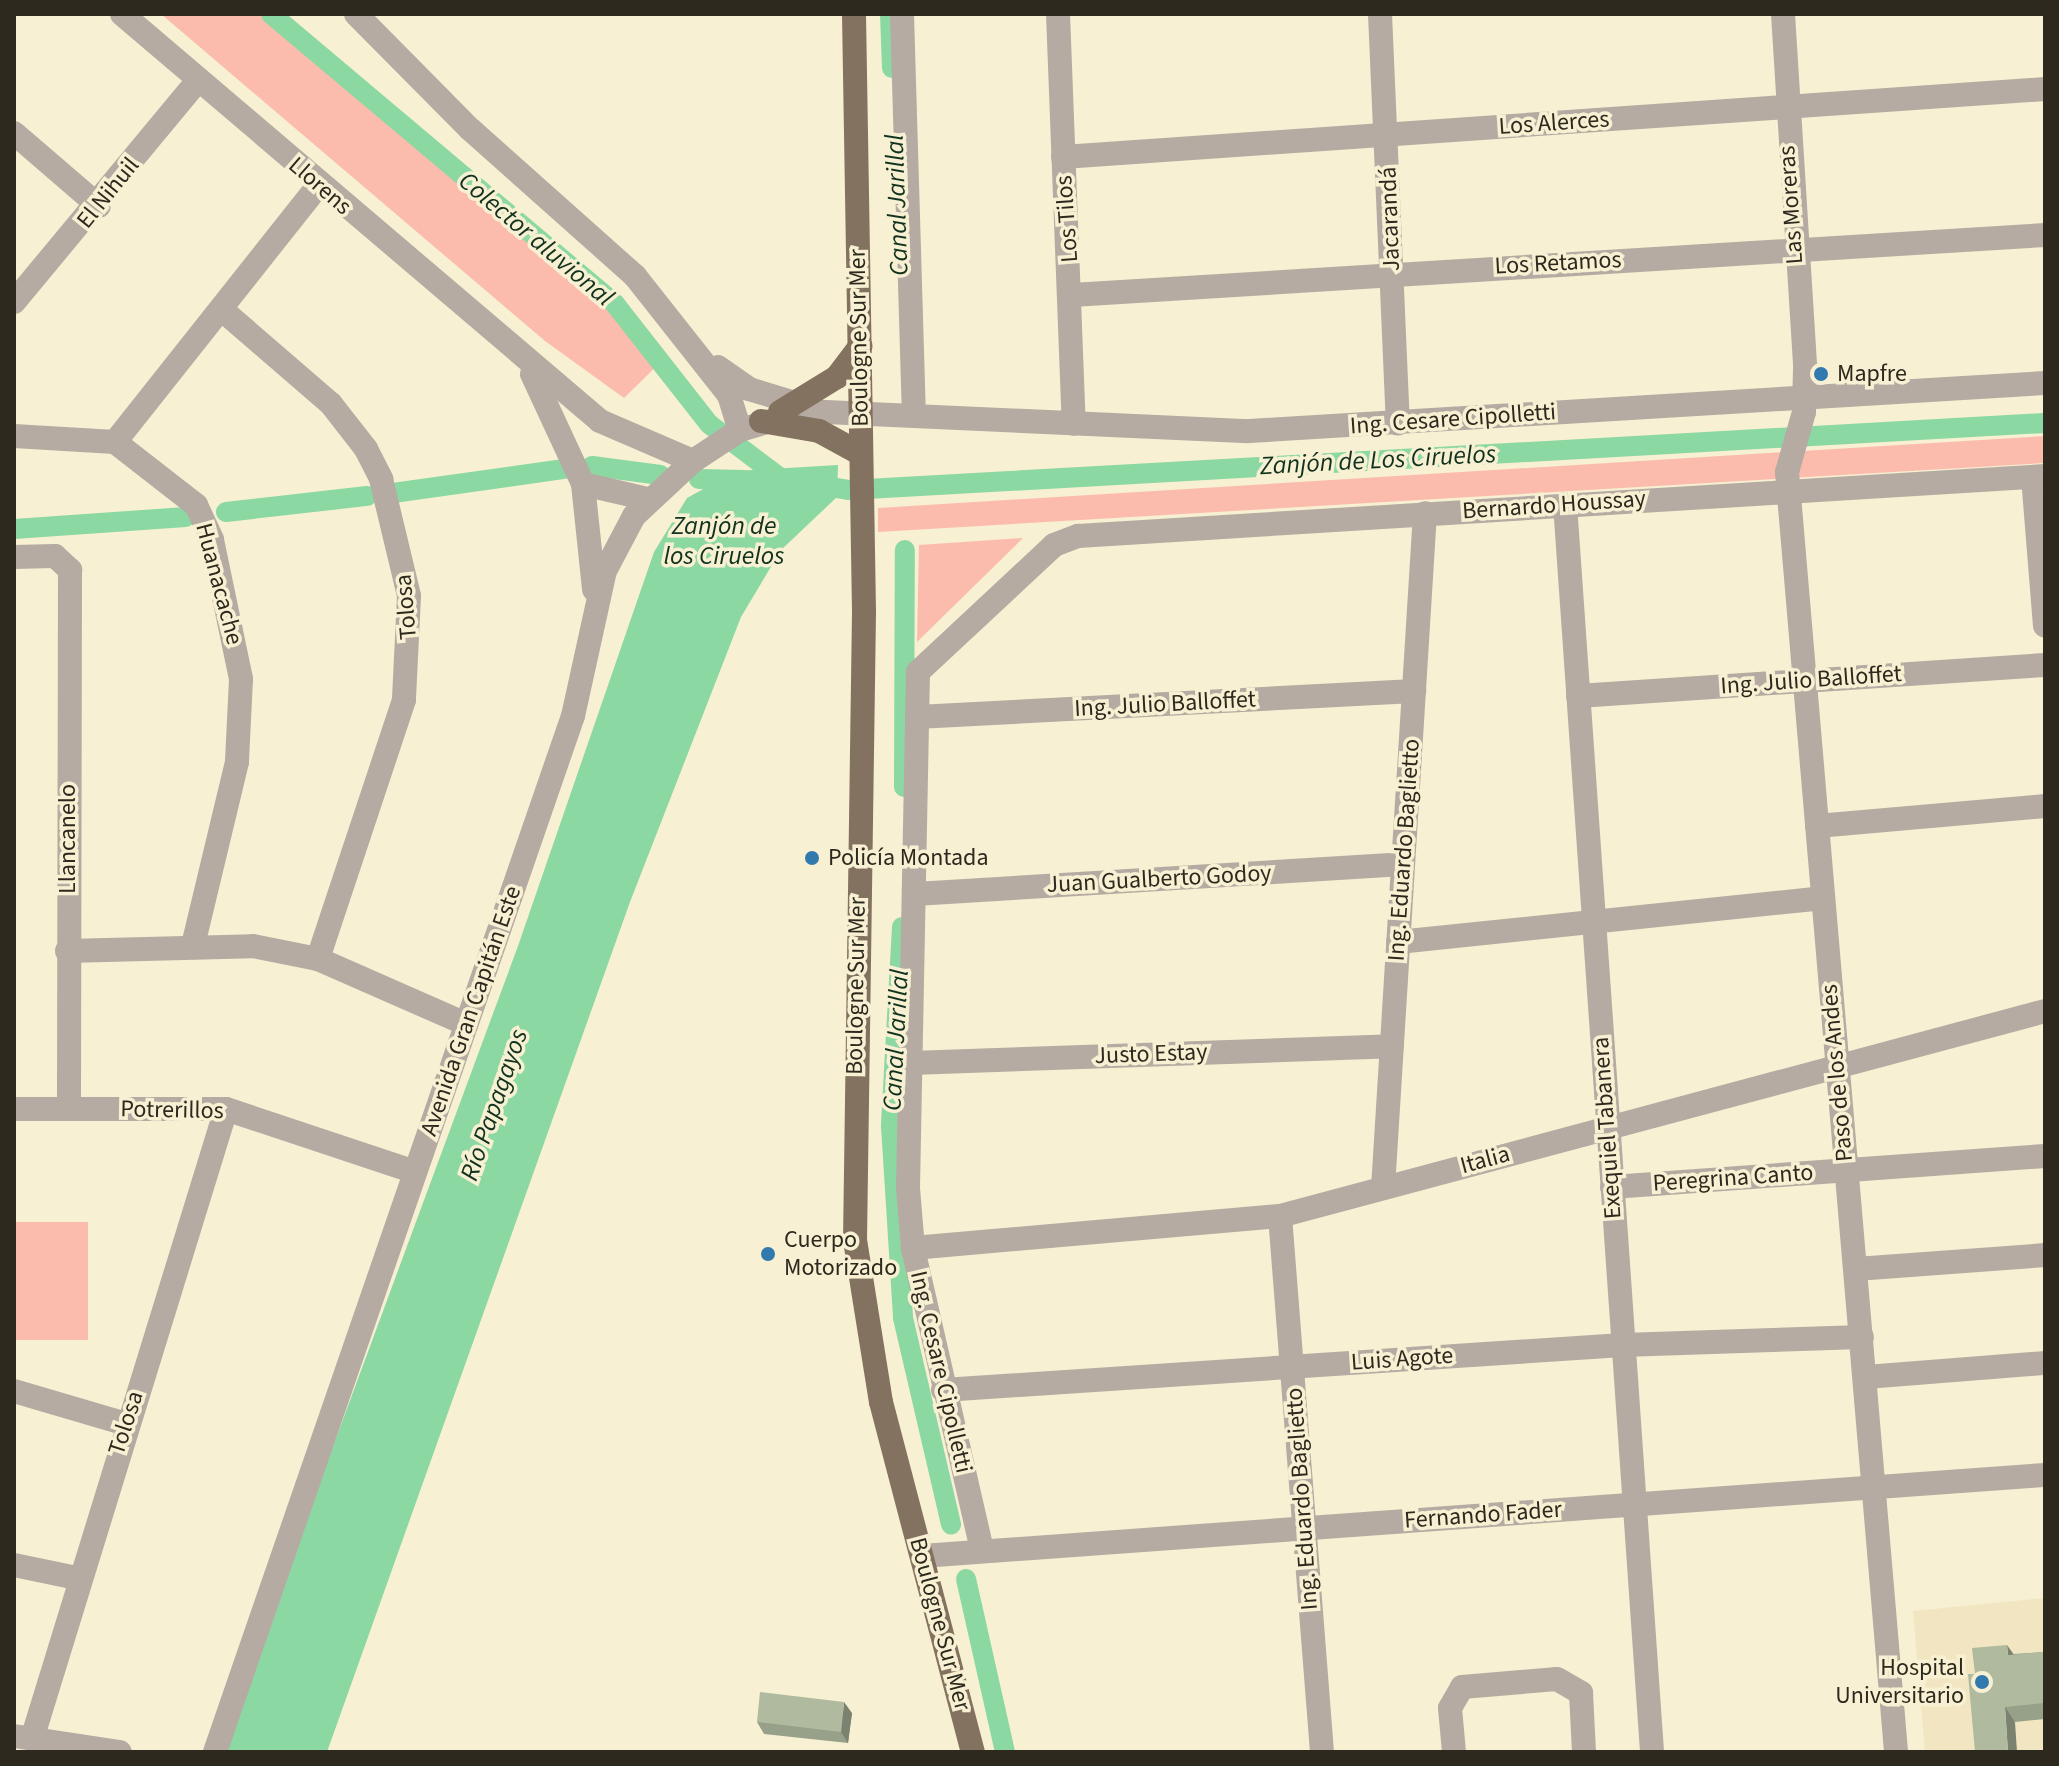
<!DOCTYPE html>
<html>
<head>
<meta charset="utf-8">
<style>
  body { margin:0 }
  #map { position:relative; width:2059px; height:1766px; overflow:hidden; background:#f8f0d2; font-family:"Source Sans 3",sans-serif }
  div>[style] { position:absolute }
  [style*='--x'] { left:calc(var(--x)*1px); top:calc(var(--y)*1px); width:calc(var(--w)*1px); rotate:calc(var(--a)*1deg) }
  .built>* { inset:0; background:#f1e6c1 }
  .green>* { inset:0; background:#fbbcae }
  .water>* { inset:0; background:#8bd8a3 }
  .canal>* { height:20px; margin:-10px; padding:0 10px; transform-origin:10px; border-radius:10px; background:#8bd8a3 }
  .minor>* { height:24px; margin:-12px; padding:0 12px; transform-origin:12px; border-radius:12px; background:#b5aba2 }
  .major>* { height:24px; margin:-12px; padding:0 12px; transform-origin:12px; border-radius:12px; background:#847261 }
  .wall>* { inset:0; background:#97a088 }
  .shaded-wall>* { inset:0; background:#7b826f }
  .building>* { inset:0; background:#b0ba9e }
  .dots>* { width:22px; height:22px; translate:-50% -50%; box-sizing:border-box; border:4px solid #f8f0d2; border-radius:50% }
  span { translate:-50% -50%; white-space:nowrap; text-align:center; line-height:1.15; -webkit-text-stroke:7px #f8f0d2; paint-order:stroke }
  .street-label { font-size:24px; color:#2d291e }
  .poi-label { font-size:24px; color:#2d291e }
  .left { translate:0 -50%; text-align:left }
  .right { translate:-100% -50%; text-align:right }
  .water-label { font-size:26px; color:#11321e; font-style:italic }
  .frame { position:absolute; inset:0; border:16px solid #2d291e; pointer-events:none }
</style>
</head>
<body>
<div id="map">
  <div class="built">
    <div style="clip-path:polygon(2045px 1598px,2045px 1752px,1925px 1752px,1913px 1611px)"></div>
  </div>
  <div class="green">
    <div style="clip-path:polygon(161px 14px,267px 14px,627px 305px,667px 356px,624px 398px,545px 341px)"></div>
    <div style="clip-path:polygon(2045px 436px,2045px 463px,878px 532px,878px 508px)"></div>
    <div style="clip-path:polygon(1023px 538px,917px 642px,919px 545px)"></div>
    <div style="clip-path:polygon(14px 1222px,88px 1222px,88px 1340px,14px 1340px)"></div>
  </div>
  <div class="water">
    <div style="clip-path:polygon(838px 465px,837px 497px,781px 550px,741px 617px,630px 902px,327px 1752px,220px 1752px,518px 946px,654px 552px,687px 498px,736px 471px)"></div>
  </div>
  <div class="canal">
    <div style="--x:271;--y:14;--w:450;--a:40.1"></div>
    <div style="--x:615;--y:304;--w:152;--a:51.9"></div>
    <div style="--x:709;--y:424;--w:93;--a:37.1"></div>
    <div style="--x:890;--y:14;--w:54;--a:87.9"></div>
    <div style="--x:592;--y:466;--w:69;--a:7.5"></div>
    <div style="--x:699;--y:479;--w:45;--a:1.3"></div>
    <div style="--x:811;--y:484;--w:38;--a:9"></div>
    <div style="--x:849;--y:490;--w:1198;--a:-3.21"></div>
    <div style="--x:393;--y:493;--w:173;--a:-8"></div>
    <div style="--x:226;--y:512;--w:142;--a:-6.5"></div>
    <div style="--x:14;--y:529;--w:172;--a:-4"></div>
    <div style="--x:904;--y:787;--w:237;--a:-89.8"></div>
    <div style="--x:902;--y:927;--w:199;--a:93.2"></div>
    <div style="--x:891;--y:1126;--w:192;--a:86.4"></div>
    <div style="--x:903;--y:1318;--w:212;--a:76.9"></div>
    <div style="--x:966;--y:1579;--w:177;--a:77.3"></div>
  </div>
  <div class="minor">
    <div style="--x:122;--y:14;--w:628;--a:40.41"></div>
    <div style="--x:600;--y:421;--w:101;--a:23.3"></div>
    <div style="--x:356;--y:14;--w:162;--a:45.3"></div>
    <div style="--x:470;--y:129;--w:221;--a:41.7"></div>
    <div style="--x:635;--y:276;--w:152;--a:51.7"></div>
    <div style="--x:729;--y:395;--w:37;--a:73"></div>
    <div style="--x:902;--y:14;--w:399;--a:88.3"></div>
    <div style="--x:1058;--y:14;--w:410;--a:87.8"></div>
    <div style="--x:1380;--y:14;--w:410;--a:87.5"></div>
    <div style="--x:1783;--y:14;--w:355;--a:86.4"></div>
    <div style="--x:1805;--y:368;--w:44;--a:91.3"></div>
    <div style="--x:1804;--y:412;--w:62;--a:105.8"></div>
    <div style="--x:1787;--y:472;--w:1285;--a:85.13"></div>
    <div style="--x:14;--y:133;--w:112;--a:40.7"></div>
    <div style="--x:1063;--y:157;--w:984;--a:-3.96"></div>
    <div style="--x:1072;--y:295;--w:975;--a:-3.53"></div>
    <div style="--x:14;--y:302;--w:288;--a:-50.3"></div>
    <div style="--x:221;--y:309;--w:145;--a:40.8"></div>
    <div style="--x:331;--y:404;--w:57;--a:52.1"></div>
    <div style="--x:366;--y:449;--w:34;--a:63"></div>
    <div style="--x:381;--y:479;--w:120;--a:76.5"></div>
    <div style="--x:409;--y:596;--w:104;--a:92.8"></div>
    <div style="--x:404;--y:700;--w:273;--a:108.4"></div>
    <div style="--x:718;--y:367;--w:38;--a:35"></div>
    <div style="--x:749;--y:389;--w:48;--a:16.9"></div>
    <div style="--x:532;--y:374;--w:121;--a:65.1"></div>
    <div style="--x:583;--y:484;--w:106;--a:84"></div>
    <div style="--x:14;--y:436;--w:101;--a:3.4"></div>
    <div style="--x:115;--y:442;--w:103;--a:37.9"></div>
    <div style="--x:196;--y:505;--w:38;--a:65"></div>
    <div style="--x:212;--y:540;--w:142;--a:78.2"></div>
    <div style="--x:241;--y:679;--w:83;--a:92.8"></div>
    <div style="--x:237;--y:762;--w:188;--a:103.5"></div>
    <div style="--x:115;--y:442;--w:328;--a:-51.6"></div>
    <div style="--x:2033;--y:477;--w:149;--a:85.4"></div>
    <div style="--x:583;--y:484;--w:67;--a:13"></div>
    <div style="--x:1565;--y:504;--w:1251;--a:86.01"></div>
    <div style="--x:14;--y:557;--w:41;--a:-1.4"></div>
    <div style="--x:55;--y:556;--w:21;--a:43"></div>
    <div style="--x:70;--y:570;--w:539;--a:90.11"></div>
    <div style="--x:1578;--y:696;--w:468;--a:-3.8"></div>
    <div style="--x:917;--y:717;--w:498;--a:-3"></div>
    <div style="--x:1817;--y:826;--w:229;--a:-5"></div>
    <div style="--x:915;--y:894;--w:489;--a:-3.5"></div>
    <div style="--x:1398;--y:942;--w:426;--a:-5.9"></div>
    <div style="--x:67;--y:951;--w:186;--a:-1.5"></div>
    <div style="--x:253;--y:946;--w:66;--a:11.3"></div>
    <div style="--x:318;--y:959;--w:162;--a:23.7"></div>
    <div style="--x:911;--y:1063;--w:481;--a:-2"></div>
    <div style="--x:14;--y:1109;--w:212;--a:0"></div>
    <div style="--x:226;--y:1109;--w:199;--a:18.4"></div>
    <div style="--x:1612;--y:1187;--w:434;--a:-4.1"></div>
    <div style="--x:1383;--y:1188;--w:676;--a:-86.44"></div>
    <div style="--x:1280;--y:1216;--w:538;--a:85.52"></div>
    <div style="--x:913;--y:1248;--w:368;--a:-5"></div>
    <div style="--x:1280;--y:1216;--w:792;--a:-15"></div>
    <div style="--x:1856;--y:1269;--w:190;--a:-4.2"></div>
    <div style="--x:1866;--y:1377;--w:180;--a:-4.5"></div>
    <div style="--x:943;--y:1390;--w:681;--a:-3.79"></div>
    <div style="--x:1623;--y:1345;--w:239;--a:-1.9"></div>
    <div style="--x:14;--y:1391;--w:117;--a:16.4"></div>
    <div style="--x:982;--y:1550;--w:310;--a:-102.9"></div>
    <div style="--x:913;--y:1248;--w:60;--a:-94.8"></div>
    <div style="--x:908;--y:1188;--w:516;--a:-88.89"></div>
    <div style="--x:918;--y:672;--w:186;--a:-43"></div>
    <div style="--x:1054;--y:545;--w:26;--a:-21"></div>
    <div style="--x:1078;--y:536;--w:969;--a:-3.55"></div>
    <div style="--x:922;--y:1556;--w:1126;--a:-4.13"></div>
    <div style="--x:14;--y:1565;--w:64;--a:11.7"></div>
    <div style="--x:14;--y:1736;--w:107;--a:8.6"></div>
    <div style="--x:32;--y:1739;--w:659;--a:-72.88"></div>
    <div style="--x:215;--y:1752;--w:1096;--a:-70.94"></div>
    <div style="--x:573;--y:716;--w:148;--a:-77.6"></div>
    <div style="--x:605;--y:571;--w:62;--a:-62.2"></div>
    <div style="--x:634;--y:516;--w:81;--a:-43"></div>
    <div style="--x:693;--y:461;--w:56;--a:-33.4"></div>
    <div style="--x:740;--y:430;--w:67;--a:-16.5"></div>
    <div style="--x:804;--y:411;--w:445;--a:2.6"></div>
    <div style="--x:1249;--y:431;--w:797;--a:-3.45"></div>
    <div style="--x:1454;--y:1752;--w:44;--a:-95.2"></div>
    <div style="--x:1450;--y:1708;--w:24;--a:-60"></div>
    <div style="--x:1462;--y:1687;--w:95;--a:-4.8"></div>
    <div style="--x:1557;--y:1679;--w:28;--a:30"></div>
    <div style="--x:1581;--y:1693;--w:59;--a:87.1"></div>
  </div>
  <div class="major">
    <div style="--x:854;--y:14;--w:598;--a:89.04"></div>
    <div style="--x:864;--y:612;--w:628;--a:90.82"></div>
    <div style="--x:855;--y:1240;--w:164;--a:80.9"></div>
    <div style="--x:881;--y:1402;--w:362;--a:75.3"></div>
    <div style="--x:780;--y:412;--w:67;--a:-31.6"></div>
    <div style="--x:837;--y:377;--w:39;--a:-53"></div>
    <div style="--x:761;--y:421;--w:59;--a:9.8"></div>
    <div style="--x:819;--y:431;--w:48;--a:28.7"></div>
  </div>
  <div class="wall">
    <div style="clip-path:polygon(2045px 1652px,2045px 1719px,2015px 1722px,1975px 1674px,2013px 1654px)"></div>
    <div style="clip-path:polygon(852px 1713px,848px 1743px,764px 1734px,757px 1722px)"></div>
  </div>
  <div class="shaded-wall">
    <div style="clip-path:polygon(2007px 1645px,2017px 1659px,2008px 1655px)"></div>
    <div style="clip-path:polygon(844px 1702px,852px 1713px,848px 1743px,841px 1732px)"></div>
    <div style="clip-path:polygon(2005px 1707px,2015px 1722px,2017px 1752px,2008px 1752px)"></div>
  </div>
  <div class="building">
    <div style="clip-path:polygon(2007px 1645px,2008px 1655px,2045px 1652px,2045px 1703px,2005px 1707px,2008px 1752px,1975px 1752px,1968px 1674px,1975px 1674px,1972px 1648px)"></div>
    <div style="clip-path:polygon(760px 1692px,844px 1702px,841px 1732px,757px 1722px)"></div>
  </div>
  <div class="dots">
    <div style="left:1821px;top:374px;background:#327aae"></div>
    <div style="left:812px;top:858px;background:#327aae"></div>
    <div style="left:768px;top:1254px;background:#327aae"></div>
    <div style="left:1982px;top:1682px;background:#327aae"></div>
  </div>
  <div class="street-label">
    <span style="left:1554px;top:123px;rotate:-4deg">Los Alerces</span>
    <span style="left:320px;top:186px;rotate:41deg">Llorens</span>
    <span style="left:108px;top:193px;rotate:-51deg">El Nihuil</span>
    <span style="left:1791px;top:205px;rotate:-94deg">Las Moreras</span>
    <span style="left:1067px;top:219px;rotate:-94deg">Los Tilos</span>
    <span style="left:1390px;top:219px;rotate:-92deg">Jacarandá</span>
    <span style="left:1558px;top:263px;rotate:-3deg">Los Retamos</span>
    <span style="left:859px;top:338px;rotate:-91deg">Boulogne Sur Mer</span>
    <span style="left:1453px;top:419px;rotate:-4deg">Ing. Cesare Cipolletti</span>
    <span style="left:1554px;top:505px;rotate:-4deg">Bernardo Houssay</span>
    <span style="left:219px;top:584px;rotate:75deg">Huanacache</span>
    <span style="left:406px;top:607px;rotate:-95deg">Tolosa</span>
    <span style="left:1811px;top:680px;rotate:-4deg">Ing. Julio Balloffet</span>
    <span style="left:1165px;top:704px;rotate:-3deg">Ing. Julio Balloffet</span>
    <span style="left:68px;top:839px;rotate:-90deg">Llancanelo</span>
    <span style="left:1404px;top:850px;rotate:-86deg">Ing. Eduardo Baglietto</span>
    <span style="left:1159px;top:879px;rotate:-3deg">Juan Gualberto Godoy</span>
    <span style="left:856px;top:986px;rotate:-89deg">Boulogne Sur Mer</span>
    <span style="left:471px;top:1011px;rotate:-71deg">Avenida Gran Capitán Este</span>
    <span style="left:1151px;top:1054px;rotate:-2deg">Justo Estay</span>
    <span style="left:1837px;top:1073px;rotate:-95deg">Paso de los Andes</span>
    <span style="left:172px;top:1110px;rotate:1deg">Potrerillos</span>
    <span style="left:1607px;top:1128px;rotate:-94deg">Exequiel Tabanera</span>
    <span style="left:1485px;top:1160px;rotate:-15deg">Italia</span>
    <span style="left:1733px;top:1178px;rotate:-4deg">Peregrina Canto</span>
    <span style="left:1402px;top:1359px;rotate:-4deg">Luis Agote</span>
    <span style="left:941px;top:1372px;rotate:77deg">Ing. Cesare Cipolletti</span>
    <span style="left:126px;top:1423px;rotate:-72deg">Tolosa</span>
    <span style="left:1302px;top:1499px;rotate:-94deg">Ing. Eduardo Baglietto</span>
    <span style="left:1483px;top:1515px;rotate:-4deg">Fernando Fader</span>
    <span style="left:940px;top:1624px;rotate:75deg">Boulogne Sur Mer</span>
  </div>
  <div class="poi-label">
    <span class="left" style="left:1837px;top:374px">Mapfre</span>
    <span class="left" style="left:828px;top:858px">Policía Montada</span>
    <span class="left" style="left:784px;top:1254px">Cuerpo<br>Motorizado</span>
    <span class="right" style="left:1964px;top:1682px">Hospital<br>Universitario</span>
  </div>
  <div class="water-label">
    <span style="left:897px;top:205px;rotate:-92deg">Canal Jarillal</span>
    <span style="left:536px;top:239px;rotate:40deg">Colector aluvional</span>
    <span style="left:1378px;top:460px;rotate:-3deg">Zanjón de Los Ciruelos</span>
    <span style="left:724px;top:541px">Zanjón de<br>los Ciruelos</span>
    <span style="left:896px;top:1040px;rotate:-87deg">Canal Jarillal</span>
    <span style="left:494px;top:1105px;rotate:-71deg">Río Papagayos</span>
  </div>
  <div class="frame"></div>
</div>
</body>
</html>
